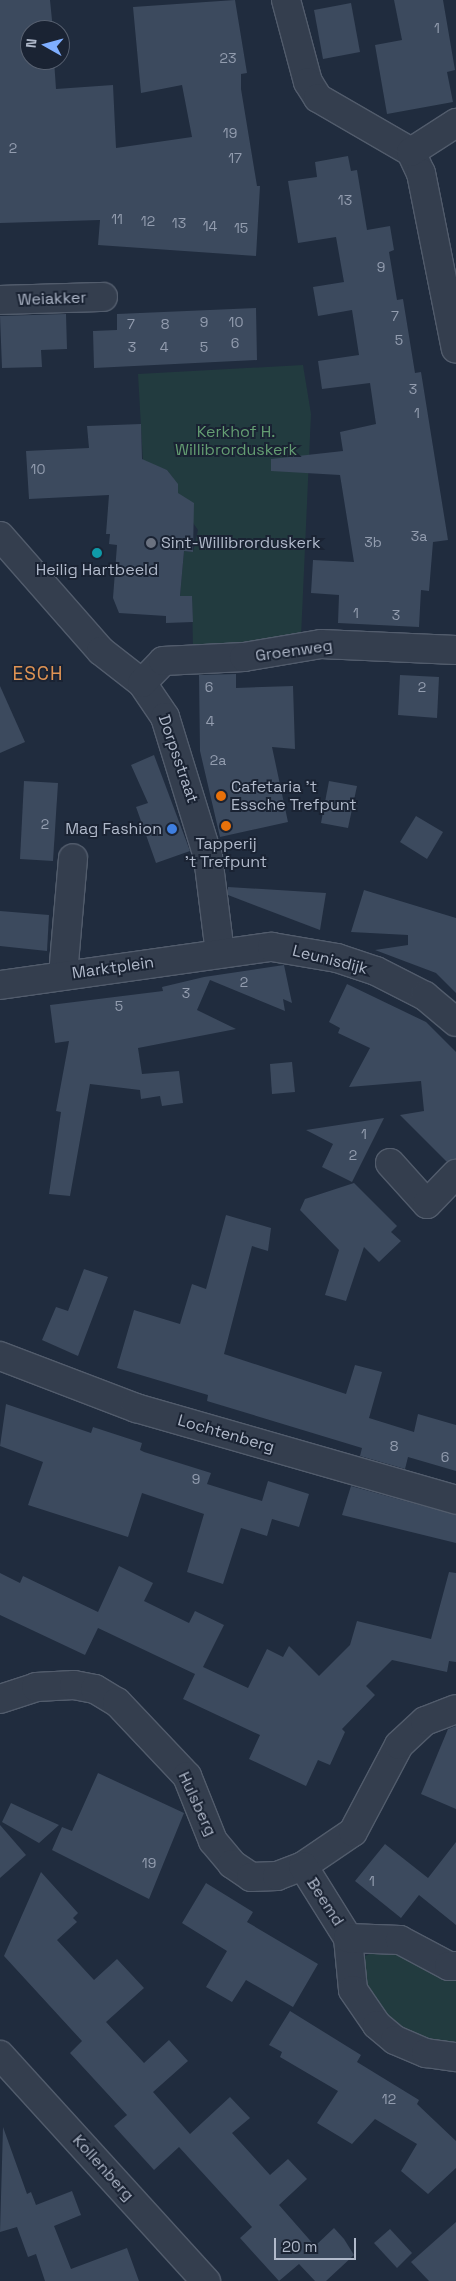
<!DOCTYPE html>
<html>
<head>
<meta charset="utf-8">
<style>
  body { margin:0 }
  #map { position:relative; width:456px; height:2281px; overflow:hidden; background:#202c3e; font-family:"Space Grotesk",sans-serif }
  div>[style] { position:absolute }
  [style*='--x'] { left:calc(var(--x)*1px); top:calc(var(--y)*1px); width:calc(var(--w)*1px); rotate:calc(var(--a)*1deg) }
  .green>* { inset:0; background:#223b3f }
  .building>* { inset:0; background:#3c4a5e }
  .roads { filter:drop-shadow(1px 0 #525c6c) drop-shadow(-1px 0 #525c6c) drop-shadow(0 1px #525c6c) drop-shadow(0 -1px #525c6c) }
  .minor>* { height:28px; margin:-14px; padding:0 14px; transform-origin:14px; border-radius:14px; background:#343e4e }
  .dots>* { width:14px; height:14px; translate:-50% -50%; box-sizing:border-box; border:2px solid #1a2333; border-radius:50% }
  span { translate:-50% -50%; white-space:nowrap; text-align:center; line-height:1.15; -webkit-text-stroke:4px #1a2333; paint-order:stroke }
  .number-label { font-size:14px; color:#939daf }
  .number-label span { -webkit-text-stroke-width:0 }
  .street-label { font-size:16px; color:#b0b9ca }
  .park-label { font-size:16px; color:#649d72 }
  .poi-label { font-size:16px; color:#b0b9ca }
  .left { translate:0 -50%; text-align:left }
  .right { translate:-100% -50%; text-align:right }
  .quarter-label { font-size:19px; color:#e09454; letter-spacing:1px }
  .north { position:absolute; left:20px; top:20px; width:50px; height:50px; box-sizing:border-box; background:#1a2333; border:1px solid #565f6f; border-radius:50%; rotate:277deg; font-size:14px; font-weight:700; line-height:20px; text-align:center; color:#b0b9ca }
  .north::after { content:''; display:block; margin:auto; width:18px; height:22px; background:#7faeff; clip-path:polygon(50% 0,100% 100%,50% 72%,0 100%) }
  .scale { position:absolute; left:274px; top:2238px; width:82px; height:22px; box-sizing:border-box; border:2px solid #b0b9ca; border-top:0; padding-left:6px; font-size:15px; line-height:18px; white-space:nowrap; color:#b0b9ca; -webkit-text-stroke:4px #1a2333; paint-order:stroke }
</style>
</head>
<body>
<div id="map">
  <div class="green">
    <div style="clip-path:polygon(303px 365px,311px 414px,301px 637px,193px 650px,192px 596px,180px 596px,184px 551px,193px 552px,198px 530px,177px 500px,178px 486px,167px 470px,143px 462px,138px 374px)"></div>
    <div style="clip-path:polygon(382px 1948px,456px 1978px,456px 2048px,391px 2025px,363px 1979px,363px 1957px)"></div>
  </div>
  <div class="building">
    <div style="clip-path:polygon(0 0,50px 0,53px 30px,30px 30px,30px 60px,54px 60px,56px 89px,113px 85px,116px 148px,192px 137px,182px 85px,141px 93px,133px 7px,235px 0,247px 73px,241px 74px,241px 89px,257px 186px,260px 186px,256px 256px,98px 245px,100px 220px,0 223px)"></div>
    <div style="clip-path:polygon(394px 0,443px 0,455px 70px,447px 72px,453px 102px,387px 114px,375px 45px,402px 40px)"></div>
    <div style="clip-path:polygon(351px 3px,360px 52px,323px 59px,314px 10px)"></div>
    <div style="clip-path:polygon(348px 156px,351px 171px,357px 170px,367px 230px,390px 226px,394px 250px,389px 252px,397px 300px,403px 299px,415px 373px,421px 372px,448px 540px,433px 542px,429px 591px,421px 590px,419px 627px,338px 623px,339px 595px,311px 593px,313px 560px,354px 562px,340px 475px,271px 471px,271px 459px,343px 451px,340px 432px,376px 424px,370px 383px,322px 389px,318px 361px,359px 355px,352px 310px,318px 316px,313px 287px,344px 282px,336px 237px,298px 243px,288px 181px,317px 177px,315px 162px)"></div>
    <div style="clip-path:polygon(256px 308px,257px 360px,94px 368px,93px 331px,117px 330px,117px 314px)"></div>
    <div style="clip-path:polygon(66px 314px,67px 349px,41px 350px,42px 367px,2px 368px,0 316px)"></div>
    <div style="clip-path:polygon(141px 424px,142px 459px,167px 470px,178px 484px,178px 493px,194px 503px,193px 552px,184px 551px,180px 596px,192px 596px,193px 622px,166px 623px,166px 616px,119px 613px,113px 598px,117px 545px,109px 544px,110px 534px,106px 534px,109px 495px,29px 499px,26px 451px,89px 448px,87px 426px)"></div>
    <div style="clip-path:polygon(236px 674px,236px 688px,293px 686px,295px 749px,272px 747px,288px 822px,220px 837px,200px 751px,199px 675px)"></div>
    <div style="clip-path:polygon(400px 675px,439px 677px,437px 718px,398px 715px)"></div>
    <div style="clip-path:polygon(0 686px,25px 742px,0 753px)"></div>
    <div style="clip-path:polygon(154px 755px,190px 851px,156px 863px,136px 807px,148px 803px,131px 765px)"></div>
    <div style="clip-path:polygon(24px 781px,58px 783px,53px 861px,20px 859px)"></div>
    <div style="clip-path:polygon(329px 781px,357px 786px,348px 828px,321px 823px)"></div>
    <div style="clip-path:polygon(416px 816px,443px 832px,427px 859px,400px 842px)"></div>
    <div style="clip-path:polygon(228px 887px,326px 893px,320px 930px,228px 895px)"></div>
    <div style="clip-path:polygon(364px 890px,456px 918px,456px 993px,436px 973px,375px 950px,408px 945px,408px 935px,351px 932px)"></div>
    <div style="clip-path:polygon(0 911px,49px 915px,47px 951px,0 946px)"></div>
    <div style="clip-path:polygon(284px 965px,292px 1003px,283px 999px,285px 1011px,210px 980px,197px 1010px,236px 1029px,138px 1048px,142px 1074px,179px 1071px,183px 1103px,162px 1106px,160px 1096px,141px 1099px,140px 1090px,90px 1084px,70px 1196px,49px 1194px,61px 1112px,56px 1111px,69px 1041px,55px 1043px,50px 1005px,163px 991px,162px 987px,204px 977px)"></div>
    <div style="clip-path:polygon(347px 984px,426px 1022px,456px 1052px,456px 1159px,447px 1162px,400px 1115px,424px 1111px,421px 1081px,349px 1087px,370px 1048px,338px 1033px,340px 1028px,329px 1022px)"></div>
    <div style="clip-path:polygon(292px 1062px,295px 1092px,272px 1094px,270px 1064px)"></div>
    <div style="clip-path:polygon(384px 1118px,352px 1182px,322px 1167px,333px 1144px,306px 1130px)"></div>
    <div style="clip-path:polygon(354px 1183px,397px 1226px,391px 1232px,401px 1241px,379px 1262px,364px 1247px,346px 1301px,325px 1295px,339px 1250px,300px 1210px,305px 1199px)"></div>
    <div style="clip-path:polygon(226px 1215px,271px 1228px,268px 1251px,252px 1246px,224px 1354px,346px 1394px,355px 1365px,382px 1372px,369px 1418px,414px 1432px,418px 1414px,456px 1425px,456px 1471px,408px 1457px,405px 1469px,360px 1456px,362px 1448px,207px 1401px,208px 1395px,117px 1368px,134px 1310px,180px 1324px,192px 1284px,206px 1289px)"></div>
    <div style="clip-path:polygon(84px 1269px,108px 1277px,78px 1356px,42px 1340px,56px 1307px,68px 1311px)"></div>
    <div style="clip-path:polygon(6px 1404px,91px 1433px,93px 1427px,142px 1443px,140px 1450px,144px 1452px,211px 1473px,207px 1484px,262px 1501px,268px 1481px,309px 1494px,299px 1527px,272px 1519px,267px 1536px,241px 1528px,223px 1584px,187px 1572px,204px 1514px,142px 1493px,128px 1537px,28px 1505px,43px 1462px,0 1446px)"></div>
    <div style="clip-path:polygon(351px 1486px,456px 1515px,456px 1543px,342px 1515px)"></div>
    <div style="clip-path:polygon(119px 1566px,153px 1583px,144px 1601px,189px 1623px,195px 1611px,224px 1625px,203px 1667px,248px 1688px,267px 1649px,283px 1657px,289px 1646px,319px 1676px,350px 1645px,357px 1621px,431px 1639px,449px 1572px,456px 1573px,456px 1662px,449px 1661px,447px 1672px,392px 1660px,366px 1686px,375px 1695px,342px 1729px,345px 1732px,330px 1765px,318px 1760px,306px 1786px,249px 1759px,260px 1735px,183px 1699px,195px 1674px,98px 1628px,85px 1655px,0 1615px,0 1573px,20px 1583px,23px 1576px,98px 1612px)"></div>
    <div style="clip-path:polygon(456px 1726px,456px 1809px,421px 1794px,448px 1729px)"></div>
    <div style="clip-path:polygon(98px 1773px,184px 1813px,149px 1899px,52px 1850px,62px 1827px,72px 1831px)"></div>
    <div style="clip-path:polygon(11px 1803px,30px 1812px,59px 1825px,39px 1843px,2px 1822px)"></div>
    <div style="clip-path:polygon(0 1825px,26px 1855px,0 1878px)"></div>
    <div style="clip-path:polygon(456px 1842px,456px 1925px,419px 1895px,401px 1918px,355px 1881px,385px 1844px,428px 1878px)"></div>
    <div style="clip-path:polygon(41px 1872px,78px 1913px,73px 1918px,77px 1922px,57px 1940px,94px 1980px,117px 1959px,144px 1988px,106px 2022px,144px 2063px,169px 2040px,188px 2061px,153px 2092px,190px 2134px,230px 2097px,250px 2118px,232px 2133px,270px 2175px,288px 2159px,307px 2179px,279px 2205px,315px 2246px,334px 2228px,344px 2239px,354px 2255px,326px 2281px,315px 2281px,299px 2264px,279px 2281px,240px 2238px,252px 2227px,179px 2147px,154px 2170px,114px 2126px,127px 2115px,70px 2053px,82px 2041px,4px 1956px)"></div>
    <div style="clip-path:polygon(206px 1883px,253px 1912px,247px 1922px,318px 1964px,293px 2007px,246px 1980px,232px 2002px,206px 1987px,227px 1951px,182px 1923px)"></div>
    <div style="clip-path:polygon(290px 2011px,361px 2055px,357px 2062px,419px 2100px,417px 2104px,456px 2141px,456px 2168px,428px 2194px,401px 2171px,417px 2144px,375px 2119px,352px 2144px,317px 2123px,338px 2091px,280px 2057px,282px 2052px,269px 2045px)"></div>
    <div style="clip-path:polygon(3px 2127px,27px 2194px,31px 2192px,36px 2205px,72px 2191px,81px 2215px,54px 2226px,71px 2269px,127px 2248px,139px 2281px,45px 2281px,36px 2254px,28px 2257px,17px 2227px,0 2232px)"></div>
    <div style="clip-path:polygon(456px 2222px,456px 2281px,429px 2281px,411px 2262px)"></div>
    <div style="clip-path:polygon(390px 2229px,412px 2253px,397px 2268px,374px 2243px)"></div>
  </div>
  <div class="roads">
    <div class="minor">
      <div style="--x:286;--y:0;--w:85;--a:75"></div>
      <div style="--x:308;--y:82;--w:19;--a:58"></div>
      <div style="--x:318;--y:98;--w:108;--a:30.1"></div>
      <div style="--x:411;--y:152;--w:23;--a:65"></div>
      <div style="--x:421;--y:173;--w:179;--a:78.8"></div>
      <div style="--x:411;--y:152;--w:54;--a:-32.8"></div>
      <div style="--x:0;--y:300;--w:103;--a:-1.7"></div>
      <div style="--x:0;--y:536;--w:153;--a:48.7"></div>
      <div style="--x:101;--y:651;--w:52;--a:38"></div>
      <div style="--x:142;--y:683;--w:41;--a:55.9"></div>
      <div style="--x:165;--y:717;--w:146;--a:72.9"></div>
      <div style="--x:208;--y:857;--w:97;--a:82.9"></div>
      <div style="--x:142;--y:683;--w:30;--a:-46"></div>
      <div style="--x:163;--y:661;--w:81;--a:-2.8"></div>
      <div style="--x:244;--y:657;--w:78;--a:-9.6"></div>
      <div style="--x:321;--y:644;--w:135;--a:2.5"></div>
      <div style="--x:63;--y:975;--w:117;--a:-85.1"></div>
      <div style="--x:0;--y:985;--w:275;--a:-8"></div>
      <div style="--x:272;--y:947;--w:66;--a:9.6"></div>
      <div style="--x:337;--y:958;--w:41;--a:18.4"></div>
      <div style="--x:376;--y:971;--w:55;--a:27"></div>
      <div style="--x:425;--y:996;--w:40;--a:40"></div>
      <div style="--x:390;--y:1163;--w:55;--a:47.9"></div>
      <div style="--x:427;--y:1204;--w:42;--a:-46"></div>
      <div style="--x:0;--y:1356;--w:146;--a:20.9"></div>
      <div style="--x:136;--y:1408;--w:333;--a:16"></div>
      <div style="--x:0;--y:1699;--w:38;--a:-18"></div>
      <div style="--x:36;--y:1687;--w:38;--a:-3"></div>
      <div style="--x:74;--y:1685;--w:21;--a:11"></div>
      <div style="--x:95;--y:1689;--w:26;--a:31"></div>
      <div style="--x:117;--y:1702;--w:102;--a:46.6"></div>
      <div style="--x:187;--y:1776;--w:70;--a:68.2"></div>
      <div style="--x:213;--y:1841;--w:30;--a:50"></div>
      <div style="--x:232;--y:1864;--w:23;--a:34"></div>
      <div style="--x:251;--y:1877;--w:26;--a:-2"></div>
      <div style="--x:277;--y:1876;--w:28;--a:-21"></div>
      <div style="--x:303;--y:1866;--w:60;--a:-34.2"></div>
      <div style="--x:353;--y:1832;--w:98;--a:-62.1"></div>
      <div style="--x:399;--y:1745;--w:35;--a:-43"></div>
      <div style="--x:425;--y:1721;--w:33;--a:-21"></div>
      <div style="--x:303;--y:1866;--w:85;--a:58"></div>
      <div style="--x:348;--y:1938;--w:52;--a:84.5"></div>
      <div style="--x:353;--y:1990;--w:42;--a:55.6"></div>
      <div style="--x:377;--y:2025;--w:23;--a:40"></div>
      <div style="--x:395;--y:2040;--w:34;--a:23"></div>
      <div style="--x:426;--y:2053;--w:30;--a:8"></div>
      <div style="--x:348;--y:1938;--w:52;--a:2.2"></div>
      <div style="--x:400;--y:1940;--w:55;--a:28"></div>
      <div style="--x:449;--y:1966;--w:7;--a:0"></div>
      <div style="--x:0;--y:2055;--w:306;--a:47.7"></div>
    </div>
  </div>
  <div class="dots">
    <div style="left:151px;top:543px;background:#6b7280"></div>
    <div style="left:97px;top:553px;background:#0f9aa8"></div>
    <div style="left:221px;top:796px;background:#e8710a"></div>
    <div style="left:226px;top:826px;background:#e8710a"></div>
    <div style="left:172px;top:829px;background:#3f7fe0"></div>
  </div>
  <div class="number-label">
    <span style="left:437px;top:28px">1</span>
    <span style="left:228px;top:58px">23</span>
    <span style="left:230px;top:133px">19</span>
    <span style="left:13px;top:148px">2</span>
    <span style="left:235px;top:158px">17</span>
    <span style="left:345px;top:200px">13</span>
    <span style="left:117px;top:219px">11</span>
    <span style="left:148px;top:221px">12</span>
    <span style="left:179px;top:223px">13</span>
    <span style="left:210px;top:226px">14</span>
    <span style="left:241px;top:228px">15</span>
    <span style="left:381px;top:267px">9</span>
    <span style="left:395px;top:316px">7</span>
    <span style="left:204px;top:322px">9</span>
    <span style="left:236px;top:322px">10</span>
    <span style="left:131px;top:324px">7</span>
    <span style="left:165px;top:324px">8</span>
    <span style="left:399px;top:340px">5</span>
    <span style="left:235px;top:343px">6</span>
    <span style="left:132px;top:347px">3</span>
    <span style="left:164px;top:347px">4</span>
    <span style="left:204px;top:347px">5</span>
    <span style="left:413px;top:389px">3</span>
    <span style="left:417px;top:413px">1</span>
    <span style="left:38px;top:469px">10</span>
    <span style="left:419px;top:536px">3a</span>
    <span style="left:373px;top:542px">3b</span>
    <span style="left:356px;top:613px">1</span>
    <span style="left:396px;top:615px">3</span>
    <span style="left:209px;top:687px">6</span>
    <span style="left:422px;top:687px">2</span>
    <span style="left:210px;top:721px">4</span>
    <span style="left:218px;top:760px">2a</span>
    <span style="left:45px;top:824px">2</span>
    <span style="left:244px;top:982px">2</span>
    <span style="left:186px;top:993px">3</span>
    <span style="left:119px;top:1006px">5</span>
    <span style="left:364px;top:1134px">1</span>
    <span style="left:353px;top:1155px">2</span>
    <span style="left:394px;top:1446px">8</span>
    <span style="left:445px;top:1457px">6</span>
    <span style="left:196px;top:1479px">9</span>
    <span style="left:149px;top:1863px">19</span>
    <span style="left:372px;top:1881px">1</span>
    <span style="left:389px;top:2099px">12</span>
  </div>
  <div class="street-label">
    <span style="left:52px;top:299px;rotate:-2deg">Weiakker</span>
    <span style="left:294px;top:651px;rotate:-8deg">Groenweg</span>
    <span style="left:178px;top:759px;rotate:71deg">Dorpsstraat</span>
    <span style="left:330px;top:960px;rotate:14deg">Leunisdijk</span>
    <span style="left:113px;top:968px;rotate:-8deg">Marktplein</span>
    <span style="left:226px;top:1434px;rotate:16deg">Lochtenberg</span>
    <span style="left:197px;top:1804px;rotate:65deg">Hulsberg</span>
    <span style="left:325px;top:1902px;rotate:57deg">Beemd</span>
    <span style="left:103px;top:2168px;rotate:48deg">Kollenberg</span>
  </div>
  <div class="park-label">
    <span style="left:236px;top:441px">Kerkhof H.<br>Willibrorduskerk</span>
  </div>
  <div class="poi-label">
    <span class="left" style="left:161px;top:543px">Sint-Willibrorduskerk</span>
    <span style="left:97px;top:570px">Heilig Hartbeeld</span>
    <span class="left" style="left:231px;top:796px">Cafetaria 't<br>Essche Trefpunt</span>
    <span class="right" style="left:162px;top:829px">Mag Fashion</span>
    <span style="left:226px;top:853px">Tapperij<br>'t Trefpunt</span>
  </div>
  <div class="quarter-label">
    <span style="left:38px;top:674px">ESCH</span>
  </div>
  <div class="north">N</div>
  <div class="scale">20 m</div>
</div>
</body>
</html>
